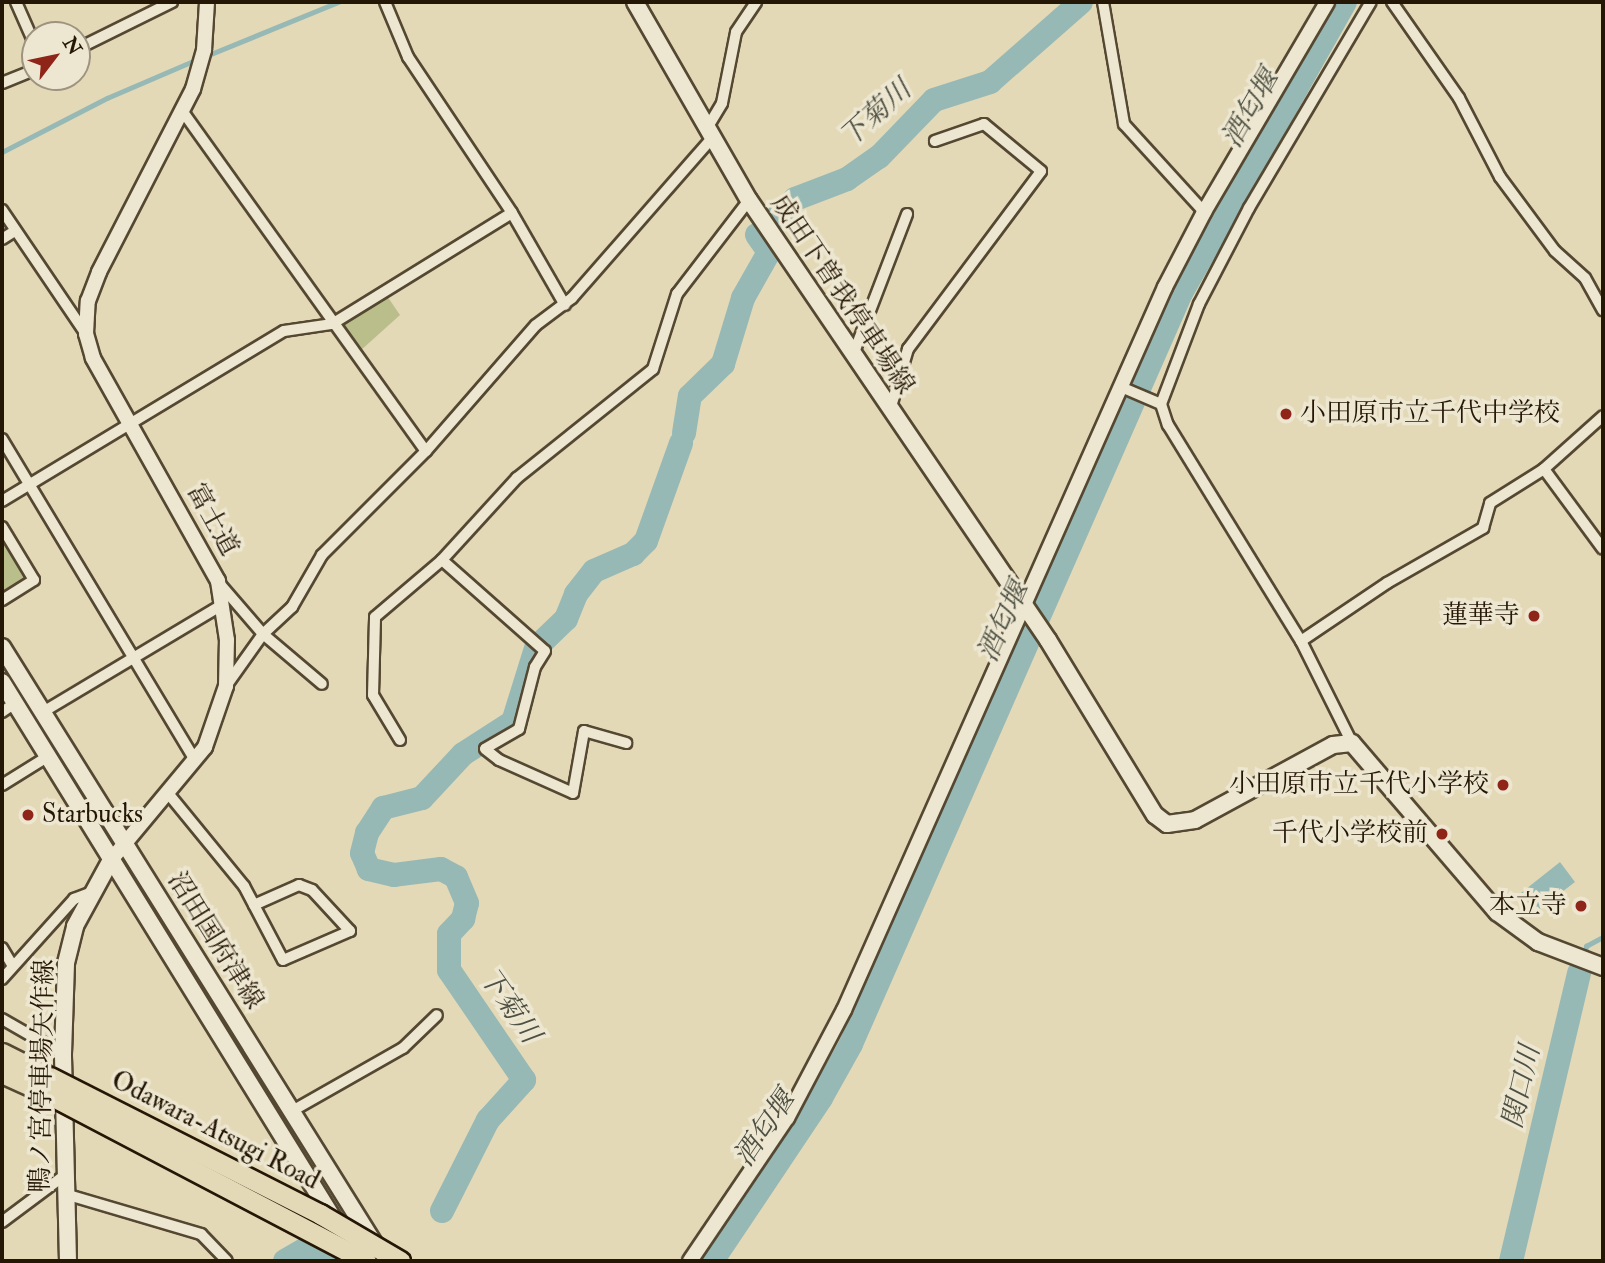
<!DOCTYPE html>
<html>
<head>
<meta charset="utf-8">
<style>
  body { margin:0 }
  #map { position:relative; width:1605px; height:1263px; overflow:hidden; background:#e4d9b7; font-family:"IM FELL Double Pica","Noto Serif JP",serif }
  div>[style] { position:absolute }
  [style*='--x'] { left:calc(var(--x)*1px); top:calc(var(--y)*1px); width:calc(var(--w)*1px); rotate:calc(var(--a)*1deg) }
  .green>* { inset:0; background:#b9be8b }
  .water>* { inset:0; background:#97b9b6 }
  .stream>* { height:4.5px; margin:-2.25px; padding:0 2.25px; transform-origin:2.25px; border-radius:2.25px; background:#97b9b6 }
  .river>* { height:24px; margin:-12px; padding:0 12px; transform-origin:12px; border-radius:12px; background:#97b9b6 }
  .roads { filter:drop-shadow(2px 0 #554832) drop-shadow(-2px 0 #554832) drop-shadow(0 2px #554832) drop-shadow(0 -2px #554832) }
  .minor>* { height:10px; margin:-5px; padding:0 5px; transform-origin:5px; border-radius:5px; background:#ede6d0 }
  .tertiary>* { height:14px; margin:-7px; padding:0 7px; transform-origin:7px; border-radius:7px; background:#ede6d0 }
  .secondary>* { height:16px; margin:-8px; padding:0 8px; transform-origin:8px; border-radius:8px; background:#ede6d0 }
  .trunk>* { height:19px; margin:-9.5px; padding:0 9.5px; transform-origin:9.5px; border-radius:9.5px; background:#e4d9b7 }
  .bridges { filter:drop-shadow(2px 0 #251705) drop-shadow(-2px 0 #251705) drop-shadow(0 2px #251705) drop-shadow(0 -2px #251705) }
  .trunk-bridge>* { height:19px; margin:-9.5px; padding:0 9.5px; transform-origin:9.5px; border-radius:9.5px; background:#e4d9b7 }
  .dots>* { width:19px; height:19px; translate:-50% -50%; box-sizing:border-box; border:4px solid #ede6d0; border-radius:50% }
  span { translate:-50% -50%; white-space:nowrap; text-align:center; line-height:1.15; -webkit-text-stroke:7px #ede6d0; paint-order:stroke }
  .street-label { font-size:26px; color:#251705 }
  .poi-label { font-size:26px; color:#251705 }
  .left { translate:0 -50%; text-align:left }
  .right { translate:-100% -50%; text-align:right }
  .water-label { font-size:28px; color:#4d5043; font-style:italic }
  .frame { position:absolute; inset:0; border:4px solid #251705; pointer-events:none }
  .north { position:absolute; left:21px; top:21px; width:70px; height:70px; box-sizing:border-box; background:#ede6d0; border:2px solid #9d937f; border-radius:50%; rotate:58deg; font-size:19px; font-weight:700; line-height:28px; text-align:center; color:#251705 }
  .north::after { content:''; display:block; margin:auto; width:24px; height:32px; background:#8f2418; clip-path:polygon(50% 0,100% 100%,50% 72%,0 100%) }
</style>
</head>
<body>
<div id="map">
  <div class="green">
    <div style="clip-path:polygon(387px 296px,400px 315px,360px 351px,341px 325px)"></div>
    <div style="clip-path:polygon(2px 535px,28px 578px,2px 594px)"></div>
  </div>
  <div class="water">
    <div style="clip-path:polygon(1560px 862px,1575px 882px,1536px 912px,1521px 893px)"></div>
  </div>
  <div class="stream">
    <div style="--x:206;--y:56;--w:143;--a:-22.2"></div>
    <div style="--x:2;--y:152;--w:118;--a:-27.2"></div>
    <div style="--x:107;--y:98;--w:99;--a:-23.2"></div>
    <div style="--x:1579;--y:973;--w:28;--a:-75"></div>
    <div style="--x:1586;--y:946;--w:19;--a:-28"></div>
  </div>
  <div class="river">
    <div style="--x:776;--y:218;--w:27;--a:-45"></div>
    <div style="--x:795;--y:199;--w:56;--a:-21"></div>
    <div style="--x:847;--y:179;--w:39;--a:-35"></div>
    <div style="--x:879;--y:157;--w:79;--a:-46"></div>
    <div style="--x:934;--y:100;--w:59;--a:-17.8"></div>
    <div style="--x:990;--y:82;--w:121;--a:-41.3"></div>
    <div style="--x:684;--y:433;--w:37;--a:-81"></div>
    <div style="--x:690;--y:396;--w:46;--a:-44.1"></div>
    <div style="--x:723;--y:364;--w:69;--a:-73.1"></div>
    <div style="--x:743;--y:298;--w:53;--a:-60.5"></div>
    <div style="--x:769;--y:252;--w:21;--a:-125"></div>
    <div style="--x:543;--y:641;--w:32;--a:-44"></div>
    <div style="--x:566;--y:619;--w:27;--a:-68"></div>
    <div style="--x:576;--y:594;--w:29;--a:-52"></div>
    <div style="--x:594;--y:571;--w:43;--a:-23.6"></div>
    <div style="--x:633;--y:554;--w:18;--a:-45"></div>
    <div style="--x:646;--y:541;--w:104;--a:-70.3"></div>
    <div style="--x:442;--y:1211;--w:102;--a:-63.2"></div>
    <div style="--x:488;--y:1120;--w:54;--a:-48"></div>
    <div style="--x:524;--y:1080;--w:133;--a:-124.3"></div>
    <div style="--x:449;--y:970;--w:36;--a:-90"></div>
    <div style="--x:449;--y:934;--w:21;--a:-47"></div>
    <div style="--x:463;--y:919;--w:16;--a:-76"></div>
    <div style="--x:467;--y:903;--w:28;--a:-113"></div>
    <div style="--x:456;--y:877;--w:17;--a:-152"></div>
    <div style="--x:441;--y:869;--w:47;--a:172.7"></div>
    <div style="--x:394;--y:875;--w:26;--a:-167"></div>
    <div style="--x:369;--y:869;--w:17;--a:-114"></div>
    <div style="--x:362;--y:853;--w:21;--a:-76"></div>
    <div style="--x:367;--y:833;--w:30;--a:-57"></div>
    <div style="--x:383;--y:808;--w:40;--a:-14.4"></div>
    <div style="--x:422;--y:798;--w:60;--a:-47"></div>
    <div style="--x:463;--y:754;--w:59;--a:-32.6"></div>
    <div style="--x:513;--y:722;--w:77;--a:-72.7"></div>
    <div style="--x:285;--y:1261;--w:24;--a:-30"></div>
    <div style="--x:306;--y:1249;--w:29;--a:25"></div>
    <div style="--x:712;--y:1261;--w:196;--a:-56.2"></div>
    <div style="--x:821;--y:1098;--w:62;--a:-60.9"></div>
    <div style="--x:851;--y:1044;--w:820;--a:-66.28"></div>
    <div style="--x:1181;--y:293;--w:334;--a:-60.6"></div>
    <div style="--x:1511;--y:1261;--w:296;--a:-76.7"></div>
  </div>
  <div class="roads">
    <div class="minor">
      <div style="--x:16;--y:2;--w:47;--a:66.2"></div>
      <div style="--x:385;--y:2;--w:60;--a:67.3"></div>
      <div style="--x:408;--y:57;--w:187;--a:56.3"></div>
      <div style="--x:512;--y:213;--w:106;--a:60.1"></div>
      <div style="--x:1103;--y:2;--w:124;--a:80.2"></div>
      <div style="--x:1124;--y:124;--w:119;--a:47.7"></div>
      <div style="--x:1392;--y:2;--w:117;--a:55.1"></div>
      <div style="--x:1459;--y:98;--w:89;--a:62.6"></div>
      <div style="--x:1500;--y:177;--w:92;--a:53.4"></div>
      <div style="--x:1555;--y:251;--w:40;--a:42"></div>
      <div style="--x:1585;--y:278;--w:37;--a:61"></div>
      <div style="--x:77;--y:49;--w:106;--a:-26.3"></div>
      <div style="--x:2;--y:83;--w:35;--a:-22"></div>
      <div style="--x:183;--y:112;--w:417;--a:54.4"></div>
      <div style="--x:706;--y:130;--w:31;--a:-59"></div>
      <div style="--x:722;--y:103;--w:72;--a:-78.8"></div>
      <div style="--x:736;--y:32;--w:36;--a:-56"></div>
      <div style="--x:2;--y:210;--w:150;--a:55.9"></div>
      <div style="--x:2;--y:239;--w:15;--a:-32"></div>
      <div style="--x:853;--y:355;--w:151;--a:-69"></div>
      <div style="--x:1121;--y:387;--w:43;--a:23"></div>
      <div style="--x:1161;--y:404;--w:22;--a:72"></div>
      <div style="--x:1168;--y:425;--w:254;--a:58.4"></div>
      <div style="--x:1301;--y:641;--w:114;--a:63.4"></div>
      <div style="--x:1161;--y:404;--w:107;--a:-69.2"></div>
      <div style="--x:1199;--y:304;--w:108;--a:-62.5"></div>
      <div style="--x:1249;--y:208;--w:239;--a:-59.4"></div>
      <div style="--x:890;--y:410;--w:64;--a:-73.6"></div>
      <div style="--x:908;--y:349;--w:222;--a:-53.2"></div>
      <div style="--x:1041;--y:171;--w:74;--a:-140.5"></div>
      <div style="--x:984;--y:124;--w:52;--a:160.9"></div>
      <div style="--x:2;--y:439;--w:375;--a:59"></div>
      <div style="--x:1544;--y:469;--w:99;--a:53.6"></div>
      <div style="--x:2;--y:501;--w:329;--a:-31.1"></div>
      <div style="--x:284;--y:331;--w:49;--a:-8.3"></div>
      <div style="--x:332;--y:324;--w:211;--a:-31.7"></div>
      <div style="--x:2;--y:527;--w:62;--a:58.9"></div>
      <div style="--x:34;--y:580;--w:38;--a:148"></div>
      <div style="--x:442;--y:560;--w:137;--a:41.5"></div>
      <div style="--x:545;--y:651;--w:19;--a:122"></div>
      <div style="--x:535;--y:667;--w:64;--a:104.5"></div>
      <div style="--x:519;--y:729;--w:39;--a:150"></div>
      <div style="--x:485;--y:749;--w:18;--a:38"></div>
      <div style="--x:499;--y:760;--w:81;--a:24"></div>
      <div style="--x:573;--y:793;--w:63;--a:-79.9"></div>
      <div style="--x:584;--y:731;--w:44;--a:15.9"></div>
      <div style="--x:219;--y:583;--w:67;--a:49.2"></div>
      <div style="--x:263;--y:634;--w:77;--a:40.3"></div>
      <div style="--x:1301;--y:641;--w:104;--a:-34"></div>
      <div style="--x:1387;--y:583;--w:111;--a:-29.8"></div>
      <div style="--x:1483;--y:528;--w:26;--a:-74"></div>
      <div style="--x:1490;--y:503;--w:64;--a:-32.2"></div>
      <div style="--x:1544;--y:469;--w:79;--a:-41.9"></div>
      <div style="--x:226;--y:686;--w:64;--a:-54.6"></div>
      <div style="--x:263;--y:634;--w:40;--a:-43"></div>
      <div style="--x:292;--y:607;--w:60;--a:-60"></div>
      <div style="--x:322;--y:555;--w:147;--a:-45"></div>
      <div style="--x:426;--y:451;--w:167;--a:-48.9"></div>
      <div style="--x:536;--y:325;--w:45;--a:-36.9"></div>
      <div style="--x:572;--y:298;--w:211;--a:-48.8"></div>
      <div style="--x:2;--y:712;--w:16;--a:-35"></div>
      <div style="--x:43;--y:712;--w:209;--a:-30.9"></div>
      <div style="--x:400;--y:740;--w:52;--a:-121"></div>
      <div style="--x:373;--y:695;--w:78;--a:-88.5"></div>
      <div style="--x:375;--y:617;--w:88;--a:-40.4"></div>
      <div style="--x:442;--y:560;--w:111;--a:-47.6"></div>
      <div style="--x:517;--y:478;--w:174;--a:-38.7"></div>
      <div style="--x:653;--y:369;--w:79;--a:-72.3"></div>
      <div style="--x:677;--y:294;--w:118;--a:-52.5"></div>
      <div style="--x:2;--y:785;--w:53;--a:-31.9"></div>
      <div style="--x:167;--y:792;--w:122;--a:50.7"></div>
      <div style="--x:244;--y:886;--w:21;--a:62"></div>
      <div style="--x:254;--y:905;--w:62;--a:62.2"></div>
      <div style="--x:283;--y:960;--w:73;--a:-23.4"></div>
      <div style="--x:350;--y:931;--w:56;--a:-132.8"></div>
      <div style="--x:312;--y:890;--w:14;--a:-159"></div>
      <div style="--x:299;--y:885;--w:49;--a:156"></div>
      <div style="--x:2;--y:948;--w:21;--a:59"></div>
      <div style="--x:2;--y:979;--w:108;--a:-48"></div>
      <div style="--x:74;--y:899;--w:17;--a:-21"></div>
      <div style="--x:2;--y:1019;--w:70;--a:29.8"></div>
      <div style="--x:292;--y:1111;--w:128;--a:-29.6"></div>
      <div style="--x:403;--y:1048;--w:47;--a:-44.1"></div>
      <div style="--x:65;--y:1194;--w:142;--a:16.4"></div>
      <div style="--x:201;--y:1234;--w:37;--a:46"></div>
      <div style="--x:2;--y:1222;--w:79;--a:-36.7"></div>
    </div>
    <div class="tertiary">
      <div style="--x:111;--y:860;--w:147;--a:-50.2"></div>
      <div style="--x:205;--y:747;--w:65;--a:-71"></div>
      <div style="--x:226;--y:686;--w:46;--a:-88.8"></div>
      <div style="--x:227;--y:640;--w:60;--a:-98.7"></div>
      <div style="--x:218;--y:581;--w:256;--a:-119.3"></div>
      <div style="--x:93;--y:358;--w:25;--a:-106"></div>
      <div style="--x:86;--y:334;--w:33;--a:-87"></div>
      <div style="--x:88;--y:301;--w:31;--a:-69"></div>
      <div style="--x:99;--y:272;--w:206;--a:-62.8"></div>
      <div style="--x:193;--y:89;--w:41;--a:-74.2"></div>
      <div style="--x:204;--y:50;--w:48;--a:-86.4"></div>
      <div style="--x:690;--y:1261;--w:173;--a:-55.9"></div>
      <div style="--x:787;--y:1118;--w:122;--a:-62.2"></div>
      <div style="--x:844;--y:1010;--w:791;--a:-66.06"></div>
      <div style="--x:1165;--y:287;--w:85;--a:-62.5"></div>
      <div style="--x:1204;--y:212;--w:243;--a:-59.6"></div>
    </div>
    <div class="secondary">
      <div style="--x:635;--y:2;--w:228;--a:60.1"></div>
      <div style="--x:749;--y:200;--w:532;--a:55.8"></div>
      <div style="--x:1048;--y:640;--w:205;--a:58.6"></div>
      <div style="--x:1155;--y:815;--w:15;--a:37"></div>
      <div style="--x:1167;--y:824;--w:28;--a:-8"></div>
      <div style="--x:1195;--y:820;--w:157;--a:-28.5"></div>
      <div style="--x:1333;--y:745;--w:19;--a:-6"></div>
      <div style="--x:1352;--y:743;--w:223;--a:49.4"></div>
      <div style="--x:1497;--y:912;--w:51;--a:36.2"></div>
      <div style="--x:1538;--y:942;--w:70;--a:21"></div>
      <div style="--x:2;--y:647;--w:708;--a:58.04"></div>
      <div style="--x:2;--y:682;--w:636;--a:58.31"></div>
      <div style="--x:68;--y:1261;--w:207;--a:-91.4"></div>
      <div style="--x:63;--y:1054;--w:91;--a:-88.1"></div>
      <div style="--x:66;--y:963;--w:38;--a:-76"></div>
      <div style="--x:75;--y:926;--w:75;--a:-61.4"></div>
    </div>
    <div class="trunk">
      <div style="--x:2;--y:1053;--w:54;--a:26.6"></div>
      <div style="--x:2;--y:1073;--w:51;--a:24.5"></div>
    </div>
  </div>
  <div class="bridges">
    <div class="trunk-bridge">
      <div style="--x:50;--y:1077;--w:303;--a:26.9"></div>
      <div style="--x:320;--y:1214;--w:93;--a:30.4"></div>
      <div style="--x:48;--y:1094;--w:359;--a:27.7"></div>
    </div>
  </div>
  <div class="dots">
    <div style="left:1286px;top:414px;background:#8f2418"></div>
    <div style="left:1534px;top:616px;background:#8f2418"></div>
    <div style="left:1503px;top:785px;background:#8f2418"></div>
    <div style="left:28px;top:815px;background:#8f2418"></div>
    <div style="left:1442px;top:834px;background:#8f2418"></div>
    <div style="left:1581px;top:906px;background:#8f2418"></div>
  </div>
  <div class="street-label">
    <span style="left:842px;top:295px;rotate:56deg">成田下曽我停車場線</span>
    <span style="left:212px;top:520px;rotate:61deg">富士道</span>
    <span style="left:215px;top:941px;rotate:58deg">沼田国府津線</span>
    <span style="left:43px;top:1076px;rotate:-89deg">鴨ノ宮停車場矢作線</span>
    <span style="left:215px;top:1131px;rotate:27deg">Odawara-Atsugi Road</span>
  </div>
  <div class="poi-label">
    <span class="left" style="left:1300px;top:414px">小田原市立千代中学校</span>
    <span class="right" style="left:1520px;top:616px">蓮華寺</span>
    <span class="right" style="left:1489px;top:785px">小田原市立千代小学校</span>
    <span class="left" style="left:42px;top:815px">Starbucks</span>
    <span class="right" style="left:1428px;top:834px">千代小学校前</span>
    <span class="right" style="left:1567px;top:906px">本立寺</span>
  </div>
  <div class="water-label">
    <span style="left:1251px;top:109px;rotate:-60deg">酒匂堰</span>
    <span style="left:876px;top:114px;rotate:-42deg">下菊川</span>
    <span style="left:1004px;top:622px;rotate:-66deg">酒匂堰</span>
    <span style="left:509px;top:1006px;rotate:55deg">下菊川</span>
    <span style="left:1522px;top:1087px;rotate:-77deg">関口川</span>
    <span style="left:765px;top:1129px;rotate:-56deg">酒匂堰</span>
  </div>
  <div class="frame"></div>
  <div class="north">N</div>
</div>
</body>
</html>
